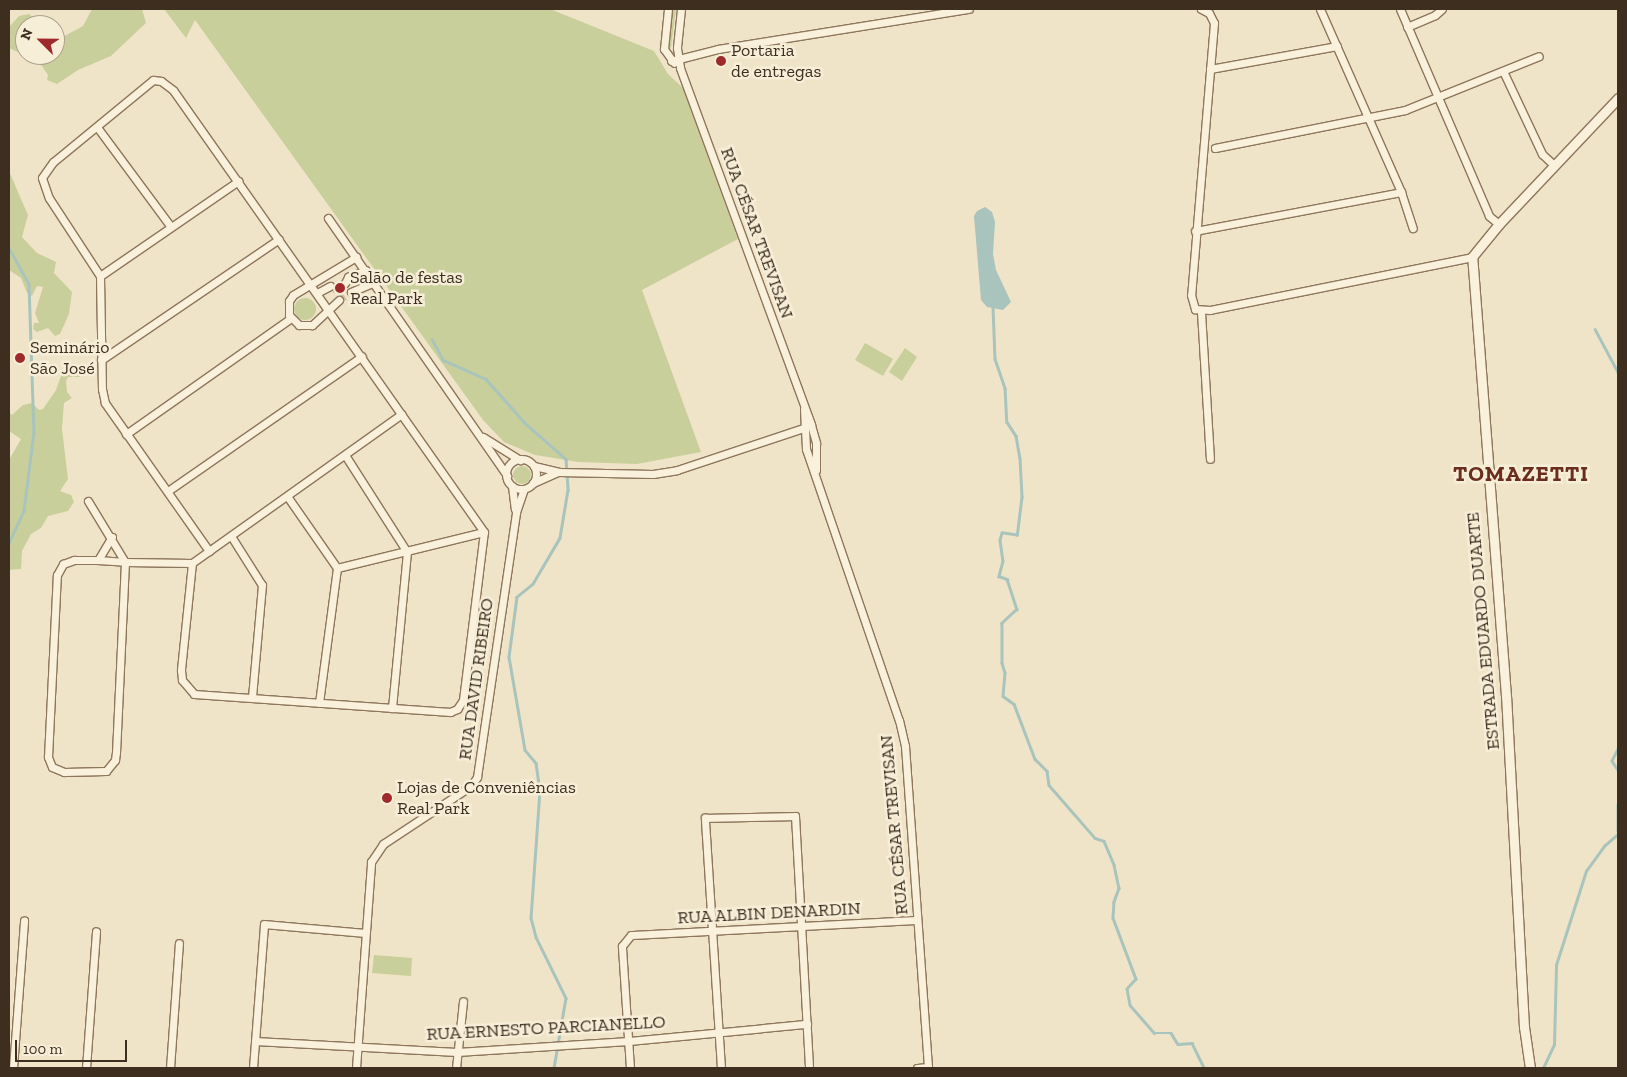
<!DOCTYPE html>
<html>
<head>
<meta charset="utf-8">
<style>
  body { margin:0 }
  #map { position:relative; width:1627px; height:1077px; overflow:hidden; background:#f0e4c8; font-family:"Zilla Slab",serif }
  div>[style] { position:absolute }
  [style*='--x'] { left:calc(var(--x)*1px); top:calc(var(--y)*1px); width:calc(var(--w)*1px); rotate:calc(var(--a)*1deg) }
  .green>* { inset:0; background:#c9cf9b }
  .round { border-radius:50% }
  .water>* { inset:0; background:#a9c4bc }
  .stream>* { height:2.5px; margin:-1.25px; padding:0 1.25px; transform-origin:1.25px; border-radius:1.25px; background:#a9c4bc }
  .minor-tunnel>* { height:7px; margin-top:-3.5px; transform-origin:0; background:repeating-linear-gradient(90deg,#ccc0a6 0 7px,transparent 0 10.5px) }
  .roads { filter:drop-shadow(1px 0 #8d765c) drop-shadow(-1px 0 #8d765c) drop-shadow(0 1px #8d765c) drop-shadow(0 -1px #8d765c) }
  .minor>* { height:7px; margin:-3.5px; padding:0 3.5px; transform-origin:3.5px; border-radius:3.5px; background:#faf1dc }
  .minor>.ring { margin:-3.5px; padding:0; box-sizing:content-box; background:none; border:7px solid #faf1dc; border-radius:50% }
  .tertiary>* { height:9px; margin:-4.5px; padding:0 4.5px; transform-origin:4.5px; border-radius:4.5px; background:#faf1dc }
  .dots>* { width:14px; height:14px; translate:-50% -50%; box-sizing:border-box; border:2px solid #f7eed8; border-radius:50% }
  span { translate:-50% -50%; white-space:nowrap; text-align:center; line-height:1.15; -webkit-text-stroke:5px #f7eed8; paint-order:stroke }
  .poi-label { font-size:18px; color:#3d2e20 }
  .left { translate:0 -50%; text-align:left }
  .street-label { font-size:18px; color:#3d2e20 }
  .district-label { font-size:22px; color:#6b2e1e; font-weight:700; letter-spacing:1px }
  .frame { position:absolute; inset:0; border:10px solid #3d2e20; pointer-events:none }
  .north { position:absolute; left:15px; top:15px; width:50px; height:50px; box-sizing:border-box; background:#f7eed8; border:1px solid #ada18e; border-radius:50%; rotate:293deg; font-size:14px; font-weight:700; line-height:20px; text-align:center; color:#3d2e20 }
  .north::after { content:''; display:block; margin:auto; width:18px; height:22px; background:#9e2a2b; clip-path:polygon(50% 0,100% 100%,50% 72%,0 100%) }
  .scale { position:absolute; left:15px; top:1040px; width:112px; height:22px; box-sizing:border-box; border:2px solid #3d2e20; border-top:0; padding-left:6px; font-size:15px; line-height:18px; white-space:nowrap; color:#3d2e20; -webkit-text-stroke:4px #f7eed8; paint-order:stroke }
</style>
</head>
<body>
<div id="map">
  <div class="green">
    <div style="clip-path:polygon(92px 9px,142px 9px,146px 23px,111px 56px,78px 70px,57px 84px,47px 80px,48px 75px,39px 62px,9px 48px,9px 27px,19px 16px,29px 14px,42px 25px,25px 25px,25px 55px,55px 55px,55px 41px,83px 26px)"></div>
    <div style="clip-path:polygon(164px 9px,550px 9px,654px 51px,668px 74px,683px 88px,738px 239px,642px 290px,701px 452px,637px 464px,578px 462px,535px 455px,504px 442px,483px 420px,195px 20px,186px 38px)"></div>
    <div style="clip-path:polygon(672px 9px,676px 9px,671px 48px,668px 45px)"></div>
    <div style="clip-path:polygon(9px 171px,28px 215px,22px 237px,37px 253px,56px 262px,54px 273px,72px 292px,69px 314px,60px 334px,55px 336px,48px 328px,37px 332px,33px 329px,34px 323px,39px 323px,35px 313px,43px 287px,37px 286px,32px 296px,27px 293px,21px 278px,9px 270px)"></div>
    <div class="round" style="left:294px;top:298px;width:22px;height:22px"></div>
    <div style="clip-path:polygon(865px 343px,893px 359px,883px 376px,855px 360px)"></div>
    <div style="clip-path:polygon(905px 348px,917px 357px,902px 381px,889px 372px)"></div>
    <div style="clip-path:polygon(66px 362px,75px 368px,81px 377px,68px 377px,66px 381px,67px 392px,72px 398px,64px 403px,62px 429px,68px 479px,60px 491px,71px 495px,74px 502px,68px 511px,48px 516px,41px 528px,31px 534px,22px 551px,21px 569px,9px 570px,9px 460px,21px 439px,9px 431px,9px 412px,12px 415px,23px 405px,32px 403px,39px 410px,43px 409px,56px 390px)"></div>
    <div class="round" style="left:513px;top:466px;width:18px;height:18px"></div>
    <div style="clip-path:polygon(374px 955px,412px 958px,411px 976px,372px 973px)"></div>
  </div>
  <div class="water">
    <div style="clip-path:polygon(985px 207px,992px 212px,995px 222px,993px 254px,996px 270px,1011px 302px,1003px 310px,987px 307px,981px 300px,974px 216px,977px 211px)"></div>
  </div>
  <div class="stream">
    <div style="--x:9;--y:248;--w:41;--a:60.9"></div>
    <div style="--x:29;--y:284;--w:148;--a:88.1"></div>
    <div style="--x:34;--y:432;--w:80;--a:97.2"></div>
    <div style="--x:24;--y:511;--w:35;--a:115"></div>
    <div style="--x:993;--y:307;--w:52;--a:87.8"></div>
    <div style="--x:995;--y:359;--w:31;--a:71"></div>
    <div style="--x:1005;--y:388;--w:34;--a:87"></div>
    <div style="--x:1007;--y:422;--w:17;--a:57"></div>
    <div style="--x:1016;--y:436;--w:22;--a:80"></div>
    <div style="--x:1020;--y:458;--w:39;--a:87"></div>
    <div style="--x:1022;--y:497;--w:38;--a:97"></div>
    <div style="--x:1017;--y:535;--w:15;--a:-172"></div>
    <div style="--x:1002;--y:533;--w:7;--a:106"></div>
    <div style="--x:1000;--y:540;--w:21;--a:82"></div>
    <div style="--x:1003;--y:561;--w:16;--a:105"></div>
    <div style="--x:999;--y:576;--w:9;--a:21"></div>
    <div style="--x:1007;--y:579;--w:32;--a:72"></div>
    <div style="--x:1017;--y:609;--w:21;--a:137"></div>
    <div style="--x:1002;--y:623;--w:40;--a:90"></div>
    <div style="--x:1002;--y:663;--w:10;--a:73"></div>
    <div style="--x:1005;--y:673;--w:23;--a:95"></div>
    <div style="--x:1003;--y:696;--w:14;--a:36"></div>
    <div style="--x:1014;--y:704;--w:59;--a:69.1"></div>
    <div style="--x:1035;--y:759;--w:17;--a:45"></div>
    <div style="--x:1047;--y:771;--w:14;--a:82"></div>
    <div style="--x:1049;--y:785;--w:70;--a:49"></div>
    <div style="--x:1095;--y:838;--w:9;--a:18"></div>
    <div style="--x:1104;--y:841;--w:26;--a:67"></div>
    <div style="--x:1114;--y:865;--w:24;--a:78"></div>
    <div style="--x:1119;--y:888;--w:15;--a:110"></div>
    <div style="--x:1114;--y:902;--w:16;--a:94"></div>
    <div style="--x:1113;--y:918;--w:65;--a:69.3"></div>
    <div style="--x:1136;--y:979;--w:13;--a:132"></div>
    <div style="--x:1127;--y:989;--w:16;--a:79"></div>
    <div style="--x:1130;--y:1005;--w:37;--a:49"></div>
    <div style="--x:1154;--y:1033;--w:17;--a:0"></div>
    <div style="--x:1171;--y:1033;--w:13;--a:58"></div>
    <div style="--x:1178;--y:1044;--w:14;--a:-4"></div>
    <div style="--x:1192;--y:1043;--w:28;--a:64"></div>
    <div style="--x:1595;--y:329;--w:49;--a:61.9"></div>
    <div style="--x:432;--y:339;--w:24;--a:62"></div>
    <div style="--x:443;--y:360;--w:47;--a:23.8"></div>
    <div style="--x:486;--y:379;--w:59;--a:48.4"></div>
    <div style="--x:525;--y:423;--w:55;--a:41.3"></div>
    <div style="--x:566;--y:459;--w:31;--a:86"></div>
    <div style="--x:568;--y:490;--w:49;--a:99.5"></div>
    <div style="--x:560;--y:538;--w:53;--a:120.4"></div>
    <div style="--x:533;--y:584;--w:21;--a:141"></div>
    <div style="--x:517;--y:597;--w:61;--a:97.6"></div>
    <div style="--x:509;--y:657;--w:94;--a:80.2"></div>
    <div style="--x:525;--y:750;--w:17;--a:50"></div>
    <div style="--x:536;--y:763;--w:27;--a:82"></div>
    <div style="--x:540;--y:790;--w:128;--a:94"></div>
    <div style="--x:531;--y:918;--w:20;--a:75"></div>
    <div style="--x:536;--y:937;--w:68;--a:63.8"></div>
    <div style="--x:566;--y:998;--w:71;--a:99.7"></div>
    <div style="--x:1618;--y:749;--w:13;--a:117"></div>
    <div style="--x:1612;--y:761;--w:11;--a:56"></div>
    <div style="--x:1618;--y:805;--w:25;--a:90"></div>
    <div style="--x:1543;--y:1068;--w:26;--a:-65"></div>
    <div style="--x:1554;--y:1044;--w:79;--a:-88.5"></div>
    <div style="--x:1556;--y:965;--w:99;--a:-72.3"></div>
    <div style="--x:1586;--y:871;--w:31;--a:-54"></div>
    <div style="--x:1604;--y:846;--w:18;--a:-41"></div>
  </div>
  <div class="minor-tunnel">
    <div style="--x:332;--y:290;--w:15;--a:-28"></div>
    <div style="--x:339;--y:300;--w:14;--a:-34"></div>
  </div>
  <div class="roads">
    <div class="minor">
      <div style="--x:668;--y:9;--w:40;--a:95.7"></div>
      <div style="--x:664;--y:49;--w:17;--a:54"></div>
      <div style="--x:681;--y:9;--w:39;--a:96"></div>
      <div style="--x:677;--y:48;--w:20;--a:81"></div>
      <div style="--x:680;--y:68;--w:380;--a:69.8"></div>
      <div style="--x:811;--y:425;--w:19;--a:74"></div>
      <div style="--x:816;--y:443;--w:27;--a:90"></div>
      <div style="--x:1201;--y:9;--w:9;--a:27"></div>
      <div style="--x:1209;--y:13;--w:11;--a:63"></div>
      <div style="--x:1214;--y:23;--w:273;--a:94.8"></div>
      <div style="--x:1191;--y:295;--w:15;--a:74"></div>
      <div style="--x:1195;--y:309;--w:15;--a:4"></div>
      <div style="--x:1210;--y:310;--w:267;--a:-11.4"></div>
      <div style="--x:1320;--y:9;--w:200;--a:66.1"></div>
      <div style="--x:1401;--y:192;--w:38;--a:72"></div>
      <div style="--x:1400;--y:9;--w:225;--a:66.7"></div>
      <div style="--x:1489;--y:216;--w:13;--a:39"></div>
      <div style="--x:1407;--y:27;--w:30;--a:-23"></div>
      <div style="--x:1435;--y:15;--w:9;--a:-41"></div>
      <div style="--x:671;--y:61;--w:49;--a:-14.3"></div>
      <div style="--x:718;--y:49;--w:254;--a:-9.1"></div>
      <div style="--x:1210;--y:69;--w:129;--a:-10.3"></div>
      <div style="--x:1503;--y:71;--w:92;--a:64.8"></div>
      <div style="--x:1542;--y:154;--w:16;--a:43"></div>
      <div style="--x:97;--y:127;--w:124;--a:53.5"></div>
      <div style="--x:1215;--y:148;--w:194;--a:-11.3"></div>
      <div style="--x:1405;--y:110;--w:144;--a:-21.9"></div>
      <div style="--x:328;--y:218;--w:314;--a:55.2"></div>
      <div style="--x:1195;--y:231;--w:210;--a:-10.7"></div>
      <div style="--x:100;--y:276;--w:168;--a:-34.5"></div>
      <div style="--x:345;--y:283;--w:7;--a:-63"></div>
      <div style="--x:348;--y:277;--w:19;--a:-21"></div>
      <div style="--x:351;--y:292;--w:25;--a:-23"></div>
      <div style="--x:317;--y:293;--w:15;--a:-28"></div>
      <div style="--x:339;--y:300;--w:37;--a:137"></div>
      <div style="--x:312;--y:325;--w:13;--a:180"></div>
      <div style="--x:299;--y:325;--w:14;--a:-135"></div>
      <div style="--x:289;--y:315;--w:14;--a:-90"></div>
      <div style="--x:289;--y:301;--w:7;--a:-56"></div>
      <div style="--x:293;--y:295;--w:74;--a:-31.1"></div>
      <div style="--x:1201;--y:312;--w:147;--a:86.5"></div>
      <div style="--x:101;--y:360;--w:215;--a:-34.2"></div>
      <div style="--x:804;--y:409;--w:40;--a:87.1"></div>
      <div style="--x:806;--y:449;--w:287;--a:71.1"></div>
      <div style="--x:899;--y:720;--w:27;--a:77"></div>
      <div style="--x:905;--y:746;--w:323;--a:85.9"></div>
      <div style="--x:126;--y:434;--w:202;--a:-35.1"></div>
      <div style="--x:483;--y:437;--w:44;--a:31.9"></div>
      <div style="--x:345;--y:455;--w:115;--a:57.4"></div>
      <div style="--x:407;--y:552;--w:157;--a:95.5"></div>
      <div class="ring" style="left:506px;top:459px;width:23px;height:23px"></div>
      <div style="--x:534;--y:466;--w:26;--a:13"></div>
      <div style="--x:559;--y:472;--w:94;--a:1.2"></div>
      <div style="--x:653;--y:474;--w:24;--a:-9"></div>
      <div style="--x:677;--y:470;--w:136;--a:-18.4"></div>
      <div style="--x:533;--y:483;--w:27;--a:-24"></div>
      <div style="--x:512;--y:486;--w:23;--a:83"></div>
      <div style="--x:168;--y:491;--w:236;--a:-34.8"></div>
      <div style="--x:287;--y:496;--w:88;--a:55.2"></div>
      <div style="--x:337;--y:568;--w:136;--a:97.6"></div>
      <div style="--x:88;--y:501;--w:71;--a:58.8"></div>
      <div style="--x:125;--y:562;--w:190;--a:92.7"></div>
      <div style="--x:116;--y:752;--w:8;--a:97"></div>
      <div style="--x:115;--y:760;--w:14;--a:129"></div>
      <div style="--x:106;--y:771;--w:42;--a:178.6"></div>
      <div style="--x:64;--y:772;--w:13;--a:-157"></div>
      <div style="--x:52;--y:767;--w:11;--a:-112"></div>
      <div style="--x:48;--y:757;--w:182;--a:-87.2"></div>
      <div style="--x:57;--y:575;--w:13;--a:-61"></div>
      <div style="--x:63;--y:564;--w:12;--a:-20"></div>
      <div style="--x:74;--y:560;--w:24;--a:0"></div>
      <div style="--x:98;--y:560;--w:27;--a:4"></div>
      <div style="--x:125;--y:562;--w:67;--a:0.9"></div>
      <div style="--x:192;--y:563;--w:257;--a:-35.4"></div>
      <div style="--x:231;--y:536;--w:58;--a:57.7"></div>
      <div style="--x:262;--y:585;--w:113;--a:95.1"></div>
      <div style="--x:98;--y:560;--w:27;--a:-59"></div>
      <div style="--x:192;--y:563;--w:108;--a:95.9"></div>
      <div style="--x:181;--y:670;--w:10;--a:84"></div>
      <div style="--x:182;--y:680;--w:18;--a:49"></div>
      <div style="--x:194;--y:694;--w:257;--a:4"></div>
      <div style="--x:450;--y:712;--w:8;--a:-23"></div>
      <div style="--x:457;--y:709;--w:11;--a:-56"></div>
      <div style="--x:463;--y:700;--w:169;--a:-82.9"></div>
      <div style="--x:484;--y:532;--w:540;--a:-125.13"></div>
      <div style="--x:173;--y:90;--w:15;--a:-143"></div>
      <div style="--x:161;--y:81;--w:8;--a:-173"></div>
      <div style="--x:153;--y:80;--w:129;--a:140.6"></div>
      <div style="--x:53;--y:162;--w:19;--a:125"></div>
      <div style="--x:42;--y:178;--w:21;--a:71"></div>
      <div style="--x:49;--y:198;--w:93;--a:56.8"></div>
      <div style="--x:100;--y:276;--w:113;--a:89"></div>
      <div style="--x:102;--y:389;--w:14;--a:78"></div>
      <div style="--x:105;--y:403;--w:181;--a:54.9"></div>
      <div style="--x:337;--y:568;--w:151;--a:-13.8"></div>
      <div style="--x:255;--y:1041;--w:202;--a:3.1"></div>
      <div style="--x:457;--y:1052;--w:172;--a:-3.7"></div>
      <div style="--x:629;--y:1041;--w:179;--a:-5.5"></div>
      <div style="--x:13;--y:1068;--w:148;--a:-85.7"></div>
      <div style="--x:86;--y:1068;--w:137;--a:-85.8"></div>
      <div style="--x:170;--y:1068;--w:125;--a:-85.9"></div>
      <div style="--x:253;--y:1068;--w:144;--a:-85.6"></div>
      <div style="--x:264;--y:924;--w:101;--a:5.1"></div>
      <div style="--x:356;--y:1068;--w:207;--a:-85.8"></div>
      <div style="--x:371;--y:862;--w:22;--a:-56"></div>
      <div style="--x:383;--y:844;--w:105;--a:-33.4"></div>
      <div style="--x:471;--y:786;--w:11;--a:-56"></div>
      <div style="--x:477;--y:777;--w:268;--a:-81.6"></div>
      <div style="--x:516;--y:512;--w:24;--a:-71"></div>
      <div style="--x:456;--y:1068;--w:67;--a:-84"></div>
      <div style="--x:630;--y:1068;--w:122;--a:-93.8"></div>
      <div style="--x:622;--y:946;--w:14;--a:-51"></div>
      <div style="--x:631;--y:935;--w:286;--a:-3"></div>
      <div style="--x:721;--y:1068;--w:251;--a:-93.7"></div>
      <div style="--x:705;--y:818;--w:90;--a:-1.3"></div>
      <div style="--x:795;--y:816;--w:252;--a:86.8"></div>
      <div style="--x:917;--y:1068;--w:11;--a:-5"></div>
    </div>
    <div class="tertiary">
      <div style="--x:1530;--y:1068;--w:41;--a:-98.3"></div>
      <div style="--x:1524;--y:1027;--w:331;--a:-93.1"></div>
      <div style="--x:1506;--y:696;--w:440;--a:-94.4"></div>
      <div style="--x:1472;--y:257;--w:43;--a:-50.7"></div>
      <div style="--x:1499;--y:224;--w:173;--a:-46.6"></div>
    </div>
  </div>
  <div class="dots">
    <div style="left:721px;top:61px;background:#9e2a2b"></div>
    <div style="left:340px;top:288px;background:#9e2a2b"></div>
    <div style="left:20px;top:358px;background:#9e2a2b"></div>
    <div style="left:387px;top:798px;background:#9e2a2b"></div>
  </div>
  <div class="poi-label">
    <span class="left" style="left:731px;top:61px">Portaria<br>de entregas</span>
    <span class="left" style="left:350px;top:288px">Salão de festas<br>Real Park</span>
    <span class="left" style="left:30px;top:358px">Seminário<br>São José</span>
    <span class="left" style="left:397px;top:798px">Lojas de Conveniências<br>Real Park</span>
  </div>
  <div class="street-label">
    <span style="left:757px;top:233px;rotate:70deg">RUA CÉSAR TREVISAN</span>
    <span style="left:1483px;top:631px;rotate:-95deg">ESTRADA EDUARDO DUARTE</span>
    <span style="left:476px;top:679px;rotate:-82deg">RUA DAVID RIBEIRO</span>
    <span style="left:894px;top:825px;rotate:-95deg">RUA CÉSAR TREVISAN</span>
    <span style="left:769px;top:913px;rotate:-3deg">RUA ALBIN DENARDIN</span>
    <span style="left:546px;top:1028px;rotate:-3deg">RUA ERNESTO PARCIANELLO</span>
  </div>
  <div class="district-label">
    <span style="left:1521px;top:474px">TOMAZETTI</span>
  </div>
  <div class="frame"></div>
  <div class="north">N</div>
  <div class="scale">100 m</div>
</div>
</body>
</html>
